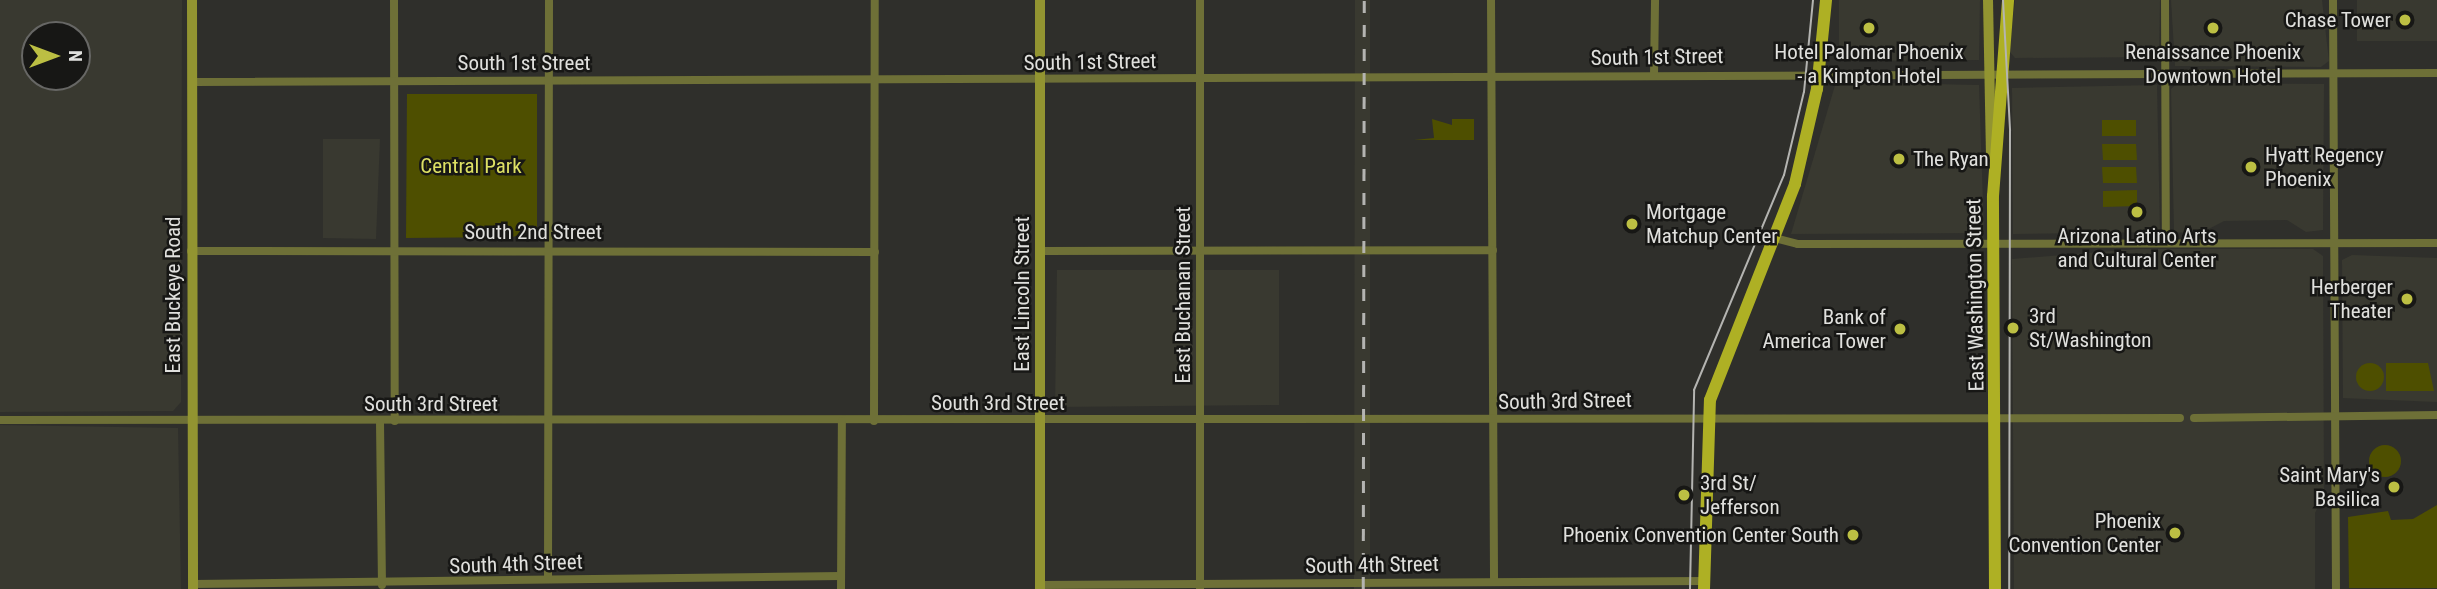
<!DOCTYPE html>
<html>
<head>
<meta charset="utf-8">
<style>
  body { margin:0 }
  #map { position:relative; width:2437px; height:589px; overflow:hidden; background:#2f2f2b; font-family:"Roboto Condensed",sans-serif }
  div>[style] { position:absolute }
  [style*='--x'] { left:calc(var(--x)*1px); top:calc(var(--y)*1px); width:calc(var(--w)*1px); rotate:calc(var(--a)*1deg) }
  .built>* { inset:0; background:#393930 }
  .green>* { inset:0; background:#4e4f00 }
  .round { border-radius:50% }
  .street>* { height:8px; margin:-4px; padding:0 4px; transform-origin:4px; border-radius:4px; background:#6e7037 }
  .secondary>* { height:10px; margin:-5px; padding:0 5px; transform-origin:5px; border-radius:5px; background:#929431 }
  .primary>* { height:12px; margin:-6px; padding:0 6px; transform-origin:6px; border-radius:6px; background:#aeb024 }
  .tram>* { height:2px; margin:-1px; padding:0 1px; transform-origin:1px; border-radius:1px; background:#b4b4b1 }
  .rail>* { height:2.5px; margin-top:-1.25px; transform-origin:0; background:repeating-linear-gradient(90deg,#b4b4b1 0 12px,transparent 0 24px) }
  .dots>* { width:19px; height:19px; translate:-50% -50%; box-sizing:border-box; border:4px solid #171715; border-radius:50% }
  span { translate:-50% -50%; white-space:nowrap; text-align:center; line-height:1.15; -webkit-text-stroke:5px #171715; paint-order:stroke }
  .poi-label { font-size:21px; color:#e0e0dd }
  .right { translate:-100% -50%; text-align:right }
  .left { translate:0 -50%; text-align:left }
  .street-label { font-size:21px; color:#e0e0dd }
  .park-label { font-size:21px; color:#dde064 }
  .north { position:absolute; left:21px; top:21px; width:70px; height:70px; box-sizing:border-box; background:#171715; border:2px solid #676765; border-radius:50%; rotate:90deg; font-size:19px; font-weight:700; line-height:28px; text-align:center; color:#e0e0dd }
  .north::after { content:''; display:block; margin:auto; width:24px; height:32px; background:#bcbf43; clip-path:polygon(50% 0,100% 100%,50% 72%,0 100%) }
</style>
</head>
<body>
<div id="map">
  <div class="built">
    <div style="clip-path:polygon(evenodd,0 0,182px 0,181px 402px,173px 411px,0 412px,0 0,35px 35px,77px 35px,77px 77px,35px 77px,35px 35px)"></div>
    <div style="clip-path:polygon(1355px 0,1370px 0,1370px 589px,1354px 589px)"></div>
    <div style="clip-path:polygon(1839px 0,1980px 0,1979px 60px,1839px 61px)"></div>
    <div style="clip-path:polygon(2015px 0,2160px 0,2159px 57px,2015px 58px,2009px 51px)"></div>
    <div style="clip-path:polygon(2171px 0,2322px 0,2329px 61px,2321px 67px,2175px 66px)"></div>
    <div style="clip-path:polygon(2357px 0,2437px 0,2437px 41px,2357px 41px)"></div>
    <div style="clip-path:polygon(1836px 82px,1979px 85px,1984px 233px,1791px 234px)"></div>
    <div style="clip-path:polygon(2178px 83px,2324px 84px,2323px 230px,2306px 232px,2287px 220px,2224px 221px,2199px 234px,2174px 232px,2171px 89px)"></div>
    <div style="clip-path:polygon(2157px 85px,2160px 232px,2013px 234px,2012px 88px)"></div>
    <div style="clip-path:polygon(323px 139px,380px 139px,376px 239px,323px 238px)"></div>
    <div style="clip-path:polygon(2137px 249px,2313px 249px,2323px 256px,2324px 494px,2315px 513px,2315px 589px,2014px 589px,2012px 259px)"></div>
    <div style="clip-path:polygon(2352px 255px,2437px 258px,2437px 402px,2343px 398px,2342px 260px)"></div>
    <div style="clip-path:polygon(1057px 270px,1279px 270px,1279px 405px,1055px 407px)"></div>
    <div style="clip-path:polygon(0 425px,178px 428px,181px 589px,0 589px)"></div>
  </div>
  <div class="green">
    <div style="clip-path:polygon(407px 94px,537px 94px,537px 228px,513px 237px,406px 238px)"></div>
    <div style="clip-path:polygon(1432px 119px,1452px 125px,1452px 119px,1474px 119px,1474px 140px,1414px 140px,1434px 138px)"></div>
    <div style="clip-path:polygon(2102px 120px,2136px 120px,2136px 136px,2102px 136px)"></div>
    <div style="clip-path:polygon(2102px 144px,2136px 144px,2137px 160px,2103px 160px)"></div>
    <div style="clip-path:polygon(2102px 167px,2136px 167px,2137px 183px,2103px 183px)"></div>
    <div style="clip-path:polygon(2137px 190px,2137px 206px,2103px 207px,2103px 191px)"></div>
    <div style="clip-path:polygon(2386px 363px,2428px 363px,2434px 391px,2386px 391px)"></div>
    <div class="round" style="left:2356px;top:363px;width:28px;height:28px"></div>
    <div class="round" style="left:2369px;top:445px;width:32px;height:32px"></div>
    <div style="clip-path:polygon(2437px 505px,2437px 588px,2349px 588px,2348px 517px,2388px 511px,2391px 520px,2413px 519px)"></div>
  </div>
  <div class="street">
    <div style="--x:394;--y:0;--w:421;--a:89.9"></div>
    <div style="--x:1200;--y:0;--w:589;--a:90"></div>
    <div style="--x:1491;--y:0;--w:581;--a:89.7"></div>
    <div style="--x:2165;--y:0;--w:242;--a:89.8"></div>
    <div style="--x:2333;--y:0;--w:589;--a:89.71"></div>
    <div style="--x:1654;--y:75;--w:75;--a:-89.2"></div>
    <div style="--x:193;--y:82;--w:2244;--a:-0.23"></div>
    <div style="--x:1774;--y:238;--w:25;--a:14"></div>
    <div style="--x:1798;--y:244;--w:639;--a:-0.09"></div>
    <div style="--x:191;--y:251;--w:684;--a:0.08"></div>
    <div style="--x:1042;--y:251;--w:451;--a:-0.1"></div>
    <div style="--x:2194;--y:418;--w:243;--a:-0.7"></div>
    <div style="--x:0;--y:420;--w:2180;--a:-0.05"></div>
    <div style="--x:874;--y:421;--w:421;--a:-89.9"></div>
    <div style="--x:380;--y:422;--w:163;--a:89.3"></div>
    <div style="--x:548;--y:579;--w:579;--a:-89.9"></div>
    <div style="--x:193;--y:584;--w:648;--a:-0.71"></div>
    <div style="--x:1040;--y:585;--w:664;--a:-0.35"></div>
    <div style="--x:841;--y:589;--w:168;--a:-89.7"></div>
  </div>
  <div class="secondary">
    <div style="--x:192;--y:0;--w:589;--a:89.9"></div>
    <div style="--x:1988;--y:0;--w:155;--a:88.9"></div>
    <div style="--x:1040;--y:589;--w:589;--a:-90"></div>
  </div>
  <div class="primary">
    <div style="--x:1704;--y:589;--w:189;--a:-88.2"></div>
    <div style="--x:1710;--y:400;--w:232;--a:-68.5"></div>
    <div style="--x:1795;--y:184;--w:98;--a:-77"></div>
    <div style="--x:1817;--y:89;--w:89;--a:-84.2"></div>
    <div style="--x:1995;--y:589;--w:393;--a:-90.3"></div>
    <div style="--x:1993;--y:196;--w:197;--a:-85.6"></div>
  </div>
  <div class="tram">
    <div style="--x:2003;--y:0;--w:131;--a:86.9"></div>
    <div style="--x:2010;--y:131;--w:458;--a:90.1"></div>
    <div style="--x:1690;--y:589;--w:199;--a:-88.8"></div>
    <div style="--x:1694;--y:390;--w:233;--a:-67.3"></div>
    <div style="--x:1784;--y:175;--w:85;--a:-76.5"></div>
    <div style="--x:1804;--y:92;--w:92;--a:-84.4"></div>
  </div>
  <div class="rail">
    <div style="--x:1363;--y:589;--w:589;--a:-89.9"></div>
  </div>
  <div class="dots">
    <div style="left:2405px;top:20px;background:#bcbf43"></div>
    <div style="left:1869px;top:28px;background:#bcbf43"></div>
    <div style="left:2213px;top:28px;background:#bcbf43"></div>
    <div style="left:1899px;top:159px;background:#bcbf43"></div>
    <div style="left:2251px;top:167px;background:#bcbf43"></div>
    <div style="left:2137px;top:212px;background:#bcbf43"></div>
    <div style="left:1632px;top:224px;background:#bcbf43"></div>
    <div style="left:2407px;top:299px;background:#bcbf43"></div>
    <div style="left:2013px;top:328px;background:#bcbf43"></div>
    <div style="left:1900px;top:329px;background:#bcbf43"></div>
    <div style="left:2394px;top:487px;background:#bcbf43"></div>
    <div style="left:1684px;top:495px;background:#bcbf43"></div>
    <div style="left:2175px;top:533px;background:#bcbf43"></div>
    <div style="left:1853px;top:535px;background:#bcbf43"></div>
  </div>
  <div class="poi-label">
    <span class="right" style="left:2391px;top:20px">Chase Tower</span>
    <span style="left:1869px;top:64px">Hotel Palomar Phoenix<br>- a Kimpton Hotel</span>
    <span style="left:2213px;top:64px">Renaissance Phoenix<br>Downtown Hotel</span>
    <span class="left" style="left:2265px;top:167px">Hyatt Regency<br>Phoenix</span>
    <span class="left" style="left:1913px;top:159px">The Ryan</span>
    <span class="left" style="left:1646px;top:224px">Mortgage<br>Matchup Center</span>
    <span style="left:2137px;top:248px">Arizona Latino Arts<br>and Cultural Center</span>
    <span class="right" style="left:2393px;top:299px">Herberger<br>Theater</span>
    <span class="left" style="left:2029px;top:328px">3rd<br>St/Washington</span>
    <span class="right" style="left:1886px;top:329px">Bank of<br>America Tower</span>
    <span class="right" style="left:2380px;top:487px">Saint Mary's<br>Basilica</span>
    <span class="left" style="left:1700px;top:495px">3rd St/<br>Jefferson</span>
    <span class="right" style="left:2161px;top:533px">Phoenix<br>Convention Center</span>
    <span class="right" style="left:1839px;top:535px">Phoenix Convention Center South</span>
  </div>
  <div class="street-label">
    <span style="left:1657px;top:57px;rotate:-1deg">South 1st Street</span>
    <span style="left:1090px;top:62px;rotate:-1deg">South 1st Street</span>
    <span style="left:524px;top:63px">South 1st Street</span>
    <span style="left:533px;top:232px">South 2nd Street</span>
    <span style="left:1022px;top:294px;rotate:-90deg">East Lincoln Street</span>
    <span style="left:173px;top:295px;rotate:-90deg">East Buckeye Road</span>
    <span style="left:1183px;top:295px;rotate:-90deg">East Buchanan Street</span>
    <span style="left:1975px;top:295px;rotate:-91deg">East Washington Street</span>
    <span style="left:1565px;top:401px;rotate:-1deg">South 3rd Street</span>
    <span style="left:998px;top:403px">South 3rd Street</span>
    <span style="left:431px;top:404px">South 3rd Street</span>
    <span style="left:516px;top:564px;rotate:-2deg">South 4th Street</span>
    <span style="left:1372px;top:565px;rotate:-1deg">South 4th Street</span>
  </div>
  <div class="park-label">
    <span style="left:471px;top:166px">Central Park</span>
  </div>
  <div class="north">N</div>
</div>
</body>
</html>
